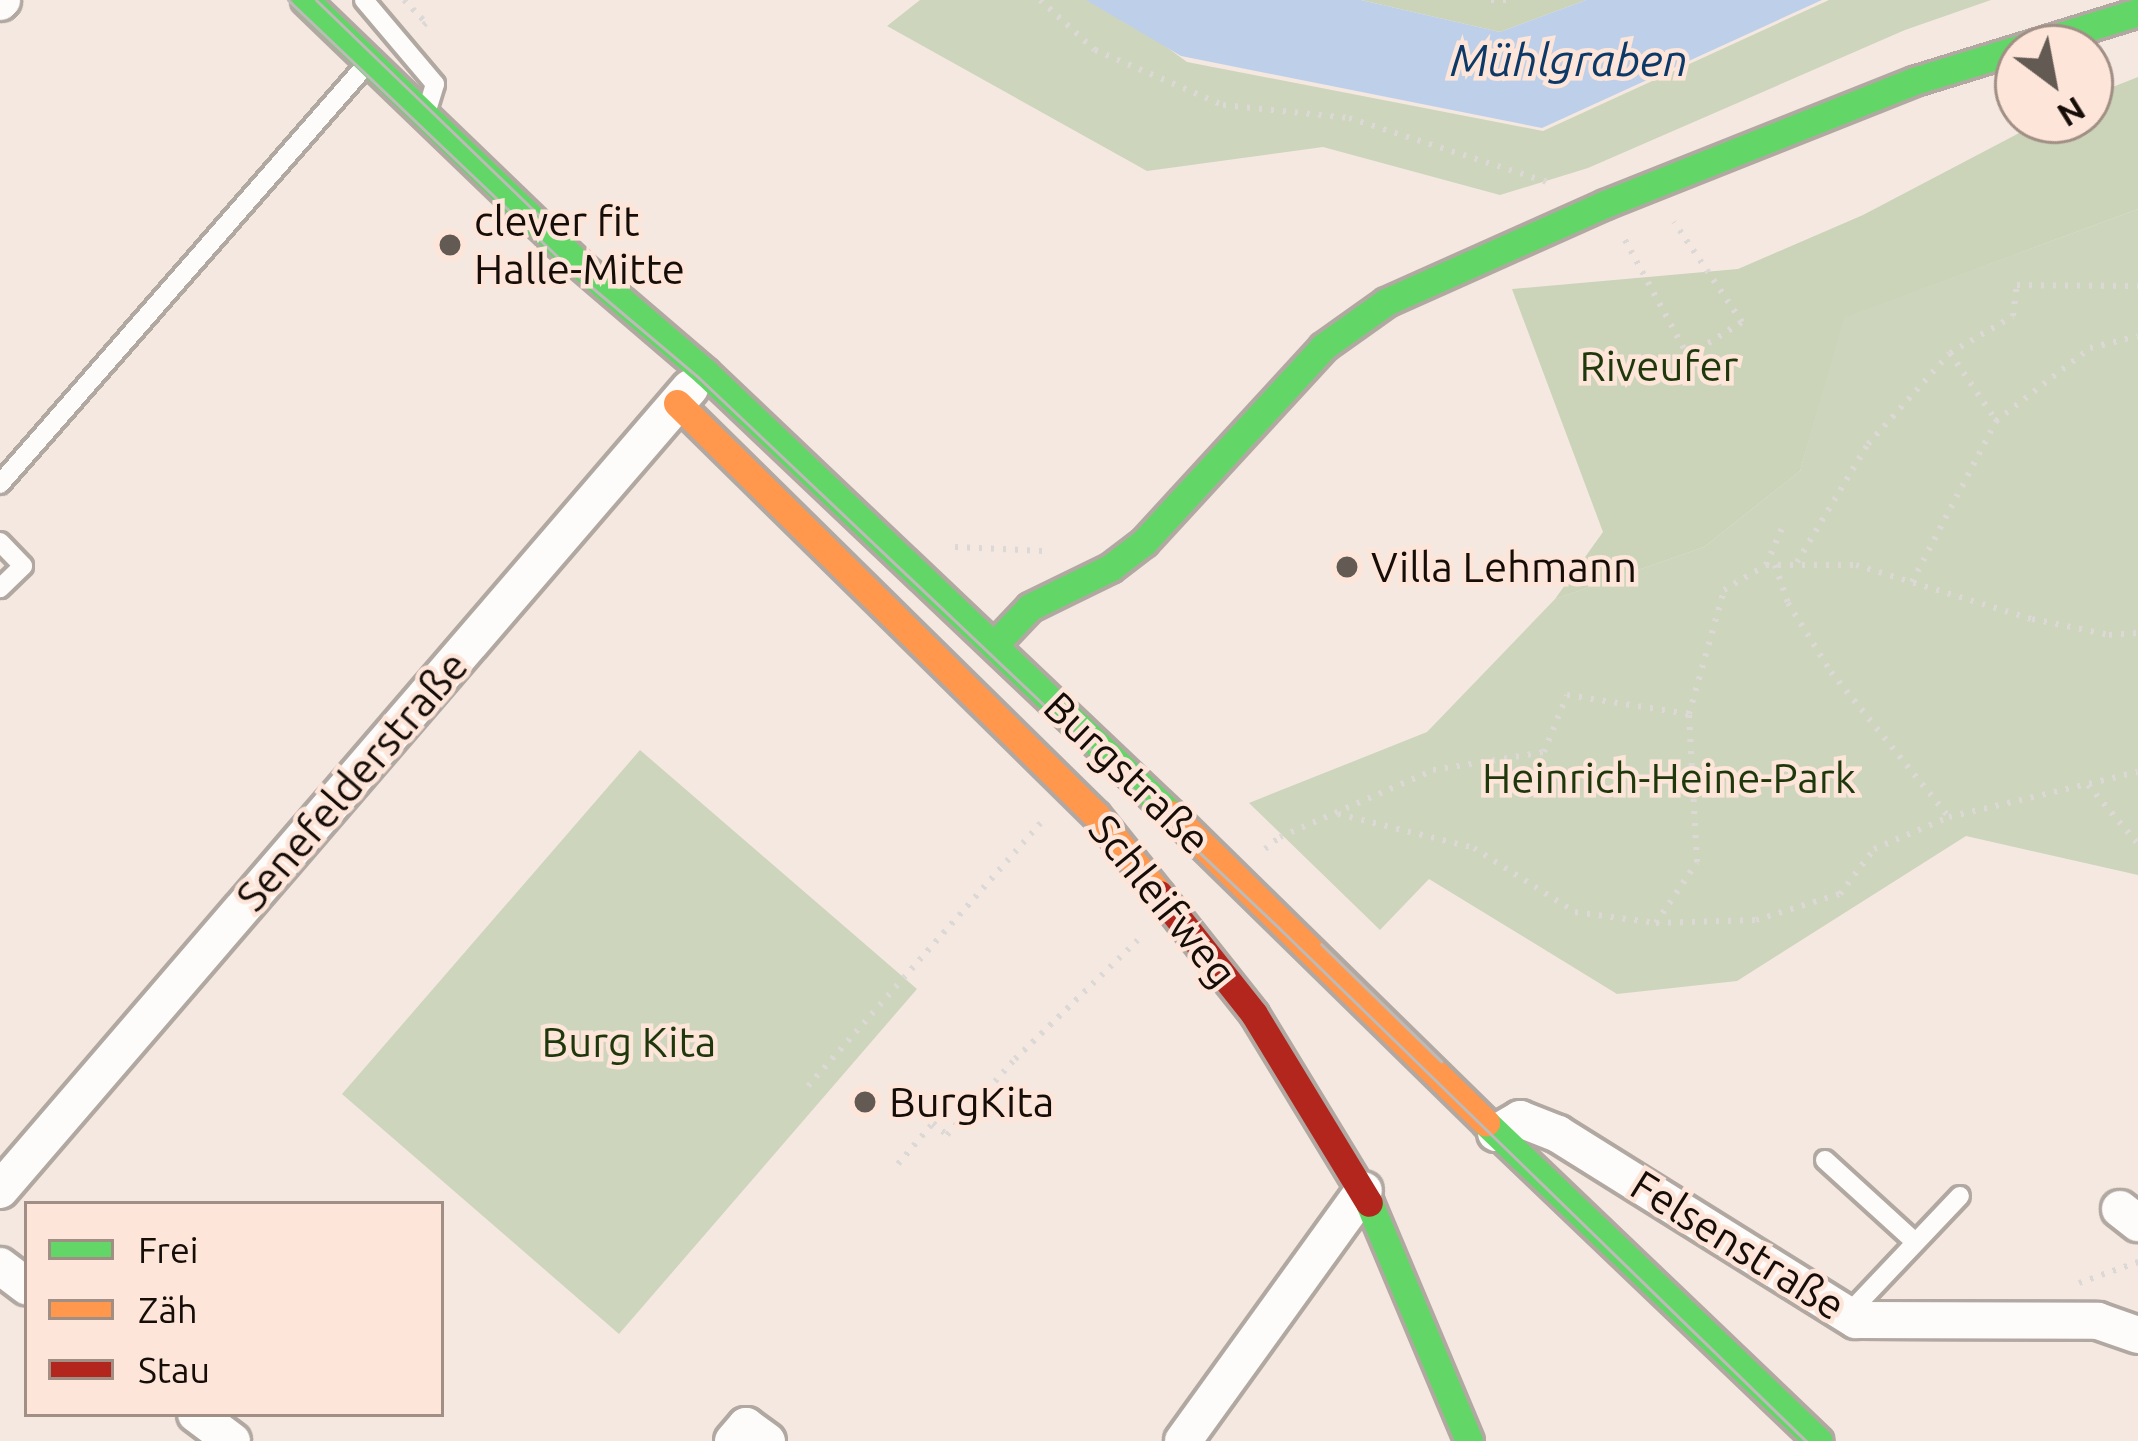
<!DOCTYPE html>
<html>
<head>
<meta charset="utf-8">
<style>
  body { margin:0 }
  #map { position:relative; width:2138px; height:1441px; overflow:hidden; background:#f5e8e1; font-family:Ubuntu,sans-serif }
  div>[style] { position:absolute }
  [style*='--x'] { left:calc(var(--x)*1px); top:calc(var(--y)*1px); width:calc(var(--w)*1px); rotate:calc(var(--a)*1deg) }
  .green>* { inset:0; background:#cdd5bc }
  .forest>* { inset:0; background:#cbd3b9 }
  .water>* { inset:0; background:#bed0e9 }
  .path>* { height:6px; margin-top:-3px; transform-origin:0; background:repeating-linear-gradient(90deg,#dcd8d6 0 3px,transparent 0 12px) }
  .roads { filter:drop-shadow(3px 0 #b2a8a2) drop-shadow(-3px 0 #b2a8a2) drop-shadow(0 3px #b2a8a2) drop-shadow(0 -3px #b2a8a2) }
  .lane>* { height:18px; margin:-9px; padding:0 9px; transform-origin:9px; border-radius:9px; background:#fefcfa }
  .street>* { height:36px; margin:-18px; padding:0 18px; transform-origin:18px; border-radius:18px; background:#fefcfa }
  .fast>* { height:27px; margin:-13.5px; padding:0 13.5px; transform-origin:13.5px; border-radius:13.5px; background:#63d668 }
  .slow>* { height:27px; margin:-13.5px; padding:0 13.5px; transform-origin:13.5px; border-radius:13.5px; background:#ff974d }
  .jam>* { height:27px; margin:-13.5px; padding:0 13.5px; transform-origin:13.5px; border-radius:13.5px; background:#b3261e }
  .tram>* { height:3px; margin:-1.5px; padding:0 1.5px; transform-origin:1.5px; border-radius:1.5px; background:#bebab8 }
  .dots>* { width:33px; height:33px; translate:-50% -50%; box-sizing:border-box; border:6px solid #fde6d9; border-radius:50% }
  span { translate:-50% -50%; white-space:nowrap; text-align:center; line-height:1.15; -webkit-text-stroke:9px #fde6d9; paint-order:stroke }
  .poi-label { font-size:42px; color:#160d08 }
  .left { translate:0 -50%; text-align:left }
  .park-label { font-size:42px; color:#1f380b }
  .street-label { font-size:42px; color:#160d08 }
  .water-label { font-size:45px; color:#0c3968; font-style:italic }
  .legend { position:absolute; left:24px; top:1201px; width:420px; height:216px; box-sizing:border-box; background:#fde6d9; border:3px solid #a18f85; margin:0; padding:15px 21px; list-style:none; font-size:36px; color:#160d08 }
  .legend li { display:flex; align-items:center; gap:24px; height:60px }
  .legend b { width:60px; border:3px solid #a18f85 }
  .north { position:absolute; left:1994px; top:24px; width:120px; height:120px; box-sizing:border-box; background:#fde6d9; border:3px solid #a18f85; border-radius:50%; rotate:148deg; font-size:33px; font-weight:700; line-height:48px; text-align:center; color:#160d08 }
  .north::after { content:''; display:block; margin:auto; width:42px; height:54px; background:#645a54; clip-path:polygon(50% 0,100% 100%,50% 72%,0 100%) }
</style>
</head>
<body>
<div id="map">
  <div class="green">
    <div style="clip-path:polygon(920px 0,1102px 0,1187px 62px,1543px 131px,1829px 0,1991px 0,1905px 30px,1588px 168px,1500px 195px,1323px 147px,1147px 171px,887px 26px)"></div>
    <div style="clip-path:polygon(2138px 209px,2138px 875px,1966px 836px,1737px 981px,1617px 994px,1429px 879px,1380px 930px,1249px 803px,1427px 732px,1555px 599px,1704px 547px,1800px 471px,1843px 318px)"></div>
    <div style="clip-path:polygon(640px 750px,917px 989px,619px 1334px,342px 1094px)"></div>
  </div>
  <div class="forest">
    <div style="clip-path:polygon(1361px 0,1586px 0,1500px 32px)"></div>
    <div style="clip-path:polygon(2138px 77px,2138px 209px,1844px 318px,1800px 471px,1704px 547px,1555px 599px,1603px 532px,1512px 289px,1738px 269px,1863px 215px,2044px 120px,2090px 120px,2090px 96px)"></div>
  </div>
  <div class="water">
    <div style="clip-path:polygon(1086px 0,1361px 0,1500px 32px,1586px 0,1822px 0,1542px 128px,1181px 56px)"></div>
  </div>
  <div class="path">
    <div style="--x:404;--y:0;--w:32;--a:46"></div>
    <div style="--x:426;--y:23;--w:9;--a:139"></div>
    <div style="--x:1040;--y:0;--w:74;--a:42.3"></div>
    <div style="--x:1095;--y:50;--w:139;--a:23.3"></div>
    <div style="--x:1223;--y:105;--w:127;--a:5.9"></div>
    <div style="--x:1349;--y:118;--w:208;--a:17.9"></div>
    <div style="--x:1491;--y:0;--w:19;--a:0"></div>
    <div style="--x:1625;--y:240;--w:132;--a:61.5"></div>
    <div style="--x:1688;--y:356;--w:64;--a:-32.2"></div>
    <div style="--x:1742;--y:322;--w:121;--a:-124.2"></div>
    <div style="--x:1950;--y:353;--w:80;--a:55.7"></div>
    <div style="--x:955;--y:547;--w:88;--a:2.6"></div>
    <div style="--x:1797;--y:562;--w:138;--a:-59"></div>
    <div style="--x:1868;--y:444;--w:122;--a:-48"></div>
    <div style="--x:1950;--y:353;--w:73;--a:-30.4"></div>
    <div style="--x:2013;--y:316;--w:31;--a:-83"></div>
    <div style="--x:2017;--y:285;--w:121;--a:0.5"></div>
    <div style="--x:1766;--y:565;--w:48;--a:-66.6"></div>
    <div style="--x:1775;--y:565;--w:40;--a:71.1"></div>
    <div style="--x:1788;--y:603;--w:81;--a:58.1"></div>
    <div style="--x:1831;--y:672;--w:187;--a:50.9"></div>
    <div style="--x:1912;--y:582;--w:182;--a:-62.4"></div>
    <div style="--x:1996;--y:421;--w:119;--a:-37.8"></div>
    <div style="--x:2090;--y:348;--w:49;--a:-14"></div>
    <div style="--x:2088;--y:785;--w:77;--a:49.7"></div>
    <div style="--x:1338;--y:814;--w:140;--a:14"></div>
    <div style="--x:1474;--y:848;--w:120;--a:32.4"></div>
    <div style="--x:1575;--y:912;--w:82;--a:7.7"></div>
    <div style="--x:1656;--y:923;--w:73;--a:-56.1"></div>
    <div style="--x:1697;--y:862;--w:148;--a:-93.1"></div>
    <div style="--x:1689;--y:714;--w:129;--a:-74.2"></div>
    <div style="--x:1724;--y:590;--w:49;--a:-30.8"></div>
    <div style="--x:1766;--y:565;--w:90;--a:0"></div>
    <div style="--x:1856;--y:565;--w:184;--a:17.1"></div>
    <div style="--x:2032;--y:619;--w:79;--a:11.7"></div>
    <div style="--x:2109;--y:635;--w:29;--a:-4"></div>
    <div style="--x:1265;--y:849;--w:19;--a:-39"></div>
    <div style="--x:1280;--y:837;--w:167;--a:-23.6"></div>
    <div style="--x:1433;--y:770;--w:112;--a:-9.2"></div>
    <div style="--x:1544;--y:752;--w:61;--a:-68"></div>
    <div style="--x:1567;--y:695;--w:123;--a:8.9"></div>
    <div style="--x:1656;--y:923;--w:100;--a:-1.7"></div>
    <div style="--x:1756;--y:920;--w:88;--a:-17.2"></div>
    <div style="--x:1840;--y:894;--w:56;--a:-52.9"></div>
    <div style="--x:1874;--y:849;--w:82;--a:-23.1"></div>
    <div style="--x:1949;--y:817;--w:194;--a:-13.4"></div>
    <div style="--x:808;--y:1086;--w:356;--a:-48.5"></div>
    <div style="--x:898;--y:1164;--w:54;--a:-49.5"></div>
    <div style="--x:933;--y:1123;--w:18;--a:41"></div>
    <div style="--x:947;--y:1135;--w:102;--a:-48.2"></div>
    <div style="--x:1015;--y:1059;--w:177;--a:-44.1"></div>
    <div style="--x:2079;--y:1283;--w:63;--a:-19.6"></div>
  </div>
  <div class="roads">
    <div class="lane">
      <div style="--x:364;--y:0;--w:110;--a:49.8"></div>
      <div style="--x:435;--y:84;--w:27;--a:107"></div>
      <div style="--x:0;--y:484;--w:556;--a:-48.86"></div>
      <div style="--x:0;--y:542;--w:33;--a:46"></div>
      <div style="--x:23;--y:566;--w:32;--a:136"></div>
      <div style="--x:1825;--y:1160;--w:122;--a:42.3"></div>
      <div style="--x:1847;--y:1315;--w:164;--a:-46.5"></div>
    </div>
    <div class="street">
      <div style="--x:0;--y:2;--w:3;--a:-45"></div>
      <div style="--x:1496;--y:1133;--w:28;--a:-30"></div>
      <div style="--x:1520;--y:1119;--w:41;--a:21.5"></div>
      <div style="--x:1558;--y:1134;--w:351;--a:32"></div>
      <div style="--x:1856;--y:1320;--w:242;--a:0.2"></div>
      <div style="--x:2098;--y:1321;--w:42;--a:19.3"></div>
      <div style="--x:0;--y:1190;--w:1058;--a:-49.29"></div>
      <div style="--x:2120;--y:1209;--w:23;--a:38"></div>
      <div style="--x:0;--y:1266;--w:34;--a:37"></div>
      <div style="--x:196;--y:1414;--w:45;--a:36.9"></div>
      <div style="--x:733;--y:1441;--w:20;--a:-49"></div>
      <div style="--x:746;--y:1426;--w:26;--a:36"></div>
      <div style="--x:1183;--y:1441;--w:309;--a:-54.2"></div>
    </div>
    <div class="fast">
      <div style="--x:305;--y:0;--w:380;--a:43.9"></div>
      <div style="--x:579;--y:264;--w:166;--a:40.6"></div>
      <div style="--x:705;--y:372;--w:642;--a:43.49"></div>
      <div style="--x:994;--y:645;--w:52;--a:-46.5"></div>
      <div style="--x:1030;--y:607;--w:89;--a:-26"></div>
      <div style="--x:1110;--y:568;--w:43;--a:-37.4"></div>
      <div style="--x:1144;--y:542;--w:265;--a:-47.4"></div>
      <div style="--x:1323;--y:347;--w:77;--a:-35.5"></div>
      <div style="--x:1386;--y:302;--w:240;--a:-24.1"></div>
      <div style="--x:1605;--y:204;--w:333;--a:-21.7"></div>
      <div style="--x:1914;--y:81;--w:234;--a:-17.1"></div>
      <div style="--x:1486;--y:1123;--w:460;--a:43.7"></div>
      <div style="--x:1369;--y:1203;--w:258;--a:67.2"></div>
    </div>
    <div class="slow">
      <div style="--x:677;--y:403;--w:588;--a:44.52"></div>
      <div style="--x:1096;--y:815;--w:101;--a:51.4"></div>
      <div style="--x:1171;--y:814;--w:441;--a:44.4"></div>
    </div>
    <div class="jam">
      <div style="--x:1159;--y:894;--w:153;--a:51.6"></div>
      <div style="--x:1254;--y:1014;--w:221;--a:58.7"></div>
    </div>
  </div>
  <div class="tram">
    <div style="--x:288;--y:0;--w:398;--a:43.6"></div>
    <div style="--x:576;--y:274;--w:161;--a:40.2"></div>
    <div style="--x:699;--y:378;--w:802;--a:43.48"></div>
    <div style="--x:1281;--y:930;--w:733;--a:44.23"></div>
    <div style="--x:316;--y:0;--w:317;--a:44"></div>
    <div style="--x:1321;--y:944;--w:168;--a:44.3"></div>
  </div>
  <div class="dots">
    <div style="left:450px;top:245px;background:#645a54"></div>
    <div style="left:1347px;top:567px;background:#645a54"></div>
    <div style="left:865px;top:1102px;background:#645a54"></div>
  </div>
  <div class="poi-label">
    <span class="left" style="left:474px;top:245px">clever fit<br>Halle-Mitte</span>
    <span class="left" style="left:1371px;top:567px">Villa Lehmann</span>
    <span class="left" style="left:889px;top:1102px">BurgKita</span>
  </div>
  <div class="park-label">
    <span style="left:1659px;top:366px">Riveufer</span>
    <span style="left:1669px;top:778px">Heinrich-Heine-Park</span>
    <span style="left:629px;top:1042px">Burg Kita</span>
  </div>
  <div class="street-label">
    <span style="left:1127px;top:773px;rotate:44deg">Burgstraße</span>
    <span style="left:352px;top:781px;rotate:-49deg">Senefelderstraße</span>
    <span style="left:1163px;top:901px;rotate:51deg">Schleifweg</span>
    <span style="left:1738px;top:1245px;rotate:32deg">Felsenstraße</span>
  </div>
  <div class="water-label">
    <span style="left:1569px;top:60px">Mühlgraben</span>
  </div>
  <ul class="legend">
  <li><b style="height:15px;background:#63d668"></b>Frei</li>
  <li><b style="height:15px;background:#ff974d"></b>Zäh</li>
  <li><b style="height:15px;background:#b3261e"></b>Stau</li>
  </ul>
  <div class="north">N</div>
</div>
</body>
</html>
